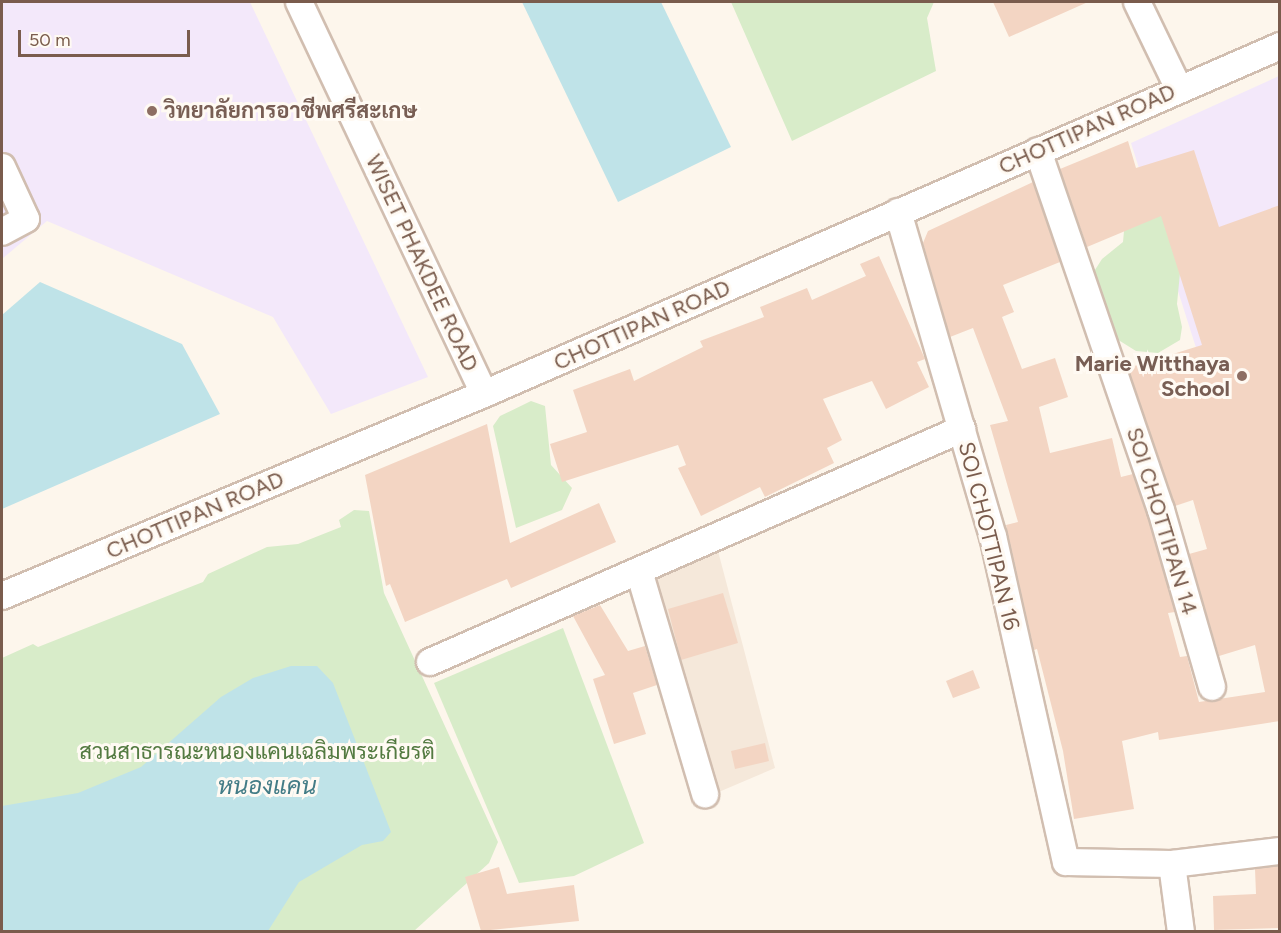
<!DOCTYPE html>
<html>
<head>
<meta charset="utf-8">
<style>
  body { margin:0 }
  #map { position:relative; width:1281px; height:933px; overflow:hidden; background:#fdf6ec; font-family:Figtree,Sarabun,sans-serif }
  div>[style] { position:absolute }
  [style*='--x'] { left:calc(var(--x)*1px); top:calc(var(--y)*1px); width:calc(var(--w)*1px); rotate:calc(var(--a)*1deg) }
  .residential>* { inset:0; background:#f5e8da }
  .education>* { inset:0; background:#f3e8fa }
  .green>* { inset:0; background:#d8ecc9 }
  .water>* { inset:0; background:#bfe3e8 }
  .building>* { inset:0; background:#f3d5c3 }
  .roads { filter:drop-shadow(2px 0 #d1beb0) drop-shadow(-2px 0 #d1beb0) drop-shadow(0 2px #d1beb0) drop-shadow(0 -2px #d1beb0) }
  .minor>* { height:26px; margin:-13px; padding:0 13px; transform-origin:13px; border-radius:13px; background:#fff }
  .dots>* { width:16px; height:16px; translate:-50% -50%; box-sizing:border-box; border:3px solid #fffaf3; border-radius:50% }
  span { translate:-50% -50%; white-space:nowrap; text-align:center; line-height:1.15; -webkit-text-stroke:6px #fffaf3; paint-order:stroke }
  .education-label { font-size:22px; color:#785e54; font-weight:700 }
  .left { translate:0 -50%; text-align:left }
  .right { translate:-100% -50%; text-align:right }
  .street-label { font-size:22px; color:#7a5c4d }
  .park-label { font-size:22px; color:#537a41 }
  .water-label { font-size:24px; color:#437c86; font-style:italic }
  .frame { position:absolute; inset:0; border:3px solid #7a5c4d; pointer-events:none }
  .scale { position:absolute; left:18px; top:30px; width:172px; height:27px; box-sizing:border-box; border:3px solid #7a5c4d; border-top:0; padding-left:8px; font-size:18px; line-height:21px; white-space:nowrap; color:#7a5c4d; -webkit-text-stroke:4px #fffaf3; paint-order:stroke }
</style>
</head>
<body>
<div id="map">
  <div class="residential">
    <div style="clip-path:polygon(718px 551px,775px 768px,714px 794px,652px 578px)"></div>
  </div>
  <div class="education">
    <div style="clip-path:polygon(2px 2px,250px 2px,428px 377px,331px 414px,273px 317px,47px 221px,2px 259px)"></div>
    <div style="clip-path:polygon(1279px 76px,1279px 609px,1131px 143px)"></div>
  </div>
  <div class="green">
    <div style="clip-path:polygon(731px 2px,934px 2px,927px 18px,936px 71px,792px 141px)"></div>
    <div style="clip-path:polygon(1160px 204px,1182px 252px,1177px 304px,1182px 327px,1180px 340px,1158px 353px,1136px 351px,1112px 336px,1093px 273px,1102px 259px,1123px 242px,1126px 209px)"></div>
    <div style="clip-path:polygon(531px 401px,545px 406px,551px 465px,572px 488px,562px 510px,516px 528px,493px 426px,500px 416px)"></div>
    <div style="clip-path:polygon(354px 510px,369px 511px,384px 593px,498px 842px,489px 863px,414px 931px,2px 932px,2px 658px,33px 644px,38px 647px,203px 582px,208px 574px,267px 547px,298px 544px,341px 527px,339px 520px)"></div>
    <div style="clip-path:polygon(563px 628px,644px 843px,574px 876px,519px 883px,434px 683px)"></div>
  </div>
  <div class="water">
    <div style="clip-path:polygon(522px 2px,661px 2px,731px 147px,618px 202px)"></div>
    <div style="clip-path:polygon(40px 282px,182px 344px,220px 414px,2px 509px,2px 315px)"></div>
    <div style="clip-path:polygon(291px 666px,317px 666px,333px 683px,391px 832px,383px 841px,362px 845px,299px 882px,268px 931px,2px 931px,2px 806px,78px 793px,141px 767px,221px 697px,253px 678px)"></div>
  </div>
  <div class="building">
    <div style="clip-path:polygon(993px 2px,1088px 2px,1009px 37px)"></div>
    <div style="clip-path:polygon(1128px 141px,1136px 168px,1194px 150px,1219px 227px,1280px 205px,1280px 721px,1159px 740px,1158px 732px,1122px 741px,1134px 809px,1074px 819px,1063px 751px,1037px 649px,1034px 650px,1006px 525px,1018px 522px,990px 425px,1008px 421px,973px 328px,950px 337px,923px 243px,928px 231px,1033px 182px,1060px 262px,1003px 285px,1014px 312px,1002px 317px,1022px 369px,1055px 358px,1068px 397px,1039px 407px,1050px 453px,1112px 438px,1121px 477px,1133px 474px,1147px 515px,1175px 612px,1168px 613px,1180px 657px,1187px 656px,1199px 702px,1265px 692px,1255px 645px,1219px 656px,1189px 554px,1207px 549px,1193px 500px,1175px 506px,1128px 368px,1202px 345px,1161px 216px,1087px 247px,1060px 169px)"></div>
    <div style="clip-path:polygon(879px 256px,925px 359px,917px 362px,929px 387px,886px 409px,872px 381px,823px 399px,842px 440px,827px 448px,834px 463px,765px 497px,760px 487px,701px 516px,678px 468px,686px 465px,678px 445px,562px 482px,550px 444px,587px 432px,573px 390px,630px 369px,634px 381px,703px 347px,700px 341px,764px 317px,760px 307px,807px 288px,812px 300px,866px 276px,860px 264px)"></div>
    <div style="clip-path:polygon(487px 424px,510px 543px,599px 503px,616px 542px,511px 588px,507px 579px,405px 622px,390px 584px,386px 586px,365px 475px)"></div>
    <div style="clip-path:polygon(723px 593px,738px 643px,681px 660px,668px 609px)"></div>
    <div style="clip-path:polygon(600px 605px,628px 651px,645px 646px,657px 685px,633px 693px,646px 734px,614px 744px,593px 679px,605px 675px,573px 616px)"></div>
    <div style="clip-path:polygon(973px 670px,980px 688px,953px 698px,946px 681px)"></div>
    <div style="clip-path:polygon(765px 743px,769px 761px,735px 769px,731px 751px)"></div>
    <div style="clip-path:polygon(1280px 866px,1280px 928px,1214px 930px,1213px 896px,1256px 894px,1255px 869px)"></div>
    <div style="clip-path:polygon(499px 867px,507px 894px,574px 885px,579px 921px,481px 931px,465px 877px)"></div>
  </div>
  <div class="roads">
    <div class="minor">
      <div style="--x:299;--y:2;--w:433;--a:64.7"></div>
      <div style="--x:1137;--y:2;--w:97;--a:64.2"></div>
      <div style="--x:1038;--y:151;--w:379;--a:71.1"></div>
      <div style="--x:1161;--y:510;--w:184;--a:73.9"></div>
      <div style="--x:2;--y:167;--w:57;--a:65.2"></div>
      <div style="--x:26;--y:219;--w:27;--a:152"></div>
      <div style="--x:898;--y:212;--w:338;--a:73.7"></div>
      <div style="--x:993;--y:536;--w:334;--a:77.4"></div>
      <div style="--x:1066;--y:862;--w:106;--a:1.1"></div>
      <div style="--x:1172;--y:864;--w:109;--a:-6.9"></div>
      <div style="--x:639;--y:571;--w:233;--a:73.5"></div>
      <div style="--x:2;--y:596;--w:523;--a:-22.74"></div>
      <div style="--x:484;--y:394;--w:869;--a:-23.61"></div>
      <div style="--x:430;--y:662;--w:581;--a:-23.65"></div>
      <div style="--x:1172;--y:864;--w:69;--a:82.5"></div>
    </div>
  </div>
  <div class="dots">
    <div style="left:152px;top:111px;background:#8d6e63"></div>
    <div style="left:1242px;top:376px;background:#8d6e63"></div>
  </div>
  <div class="education-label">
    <span class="left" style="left:164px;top:111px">วิทยาลัยการอาชีพศรีสะเกษ</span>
    <span class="right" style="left:1230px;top:376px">Marie Witthaya<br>School</span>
  </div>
  <div class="street-label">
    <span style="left:1087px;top:129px;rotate:-24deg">CHOTTIPAN ROAD</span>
    <span style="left:422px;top:263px;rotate:65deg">WISET PHAKDEE ROAD</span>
    <span style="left:642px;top:325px;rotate:-24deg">CHOTTIPAN ROAD</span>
    <span style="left:195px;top:515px;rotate:-23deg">CHOTTIPAN ROAD</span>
    <span style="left:1162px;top:521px;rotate:73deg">SOI CHOTTIPAN 14</span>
    <span style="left:989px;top:536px;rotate:76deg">SOI CHOTTIPAN 16</span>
  </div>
  <div class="park-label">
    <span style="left:257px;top:752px">สวนสาธารณะหนองแคนเฉลิมพระเกียรติ</span>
  </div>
  <div class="water-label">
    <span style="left:267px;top:786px">หนองแคน</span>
  </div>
  <div class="frame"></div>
  <div class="scale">50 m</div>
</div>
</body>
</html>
